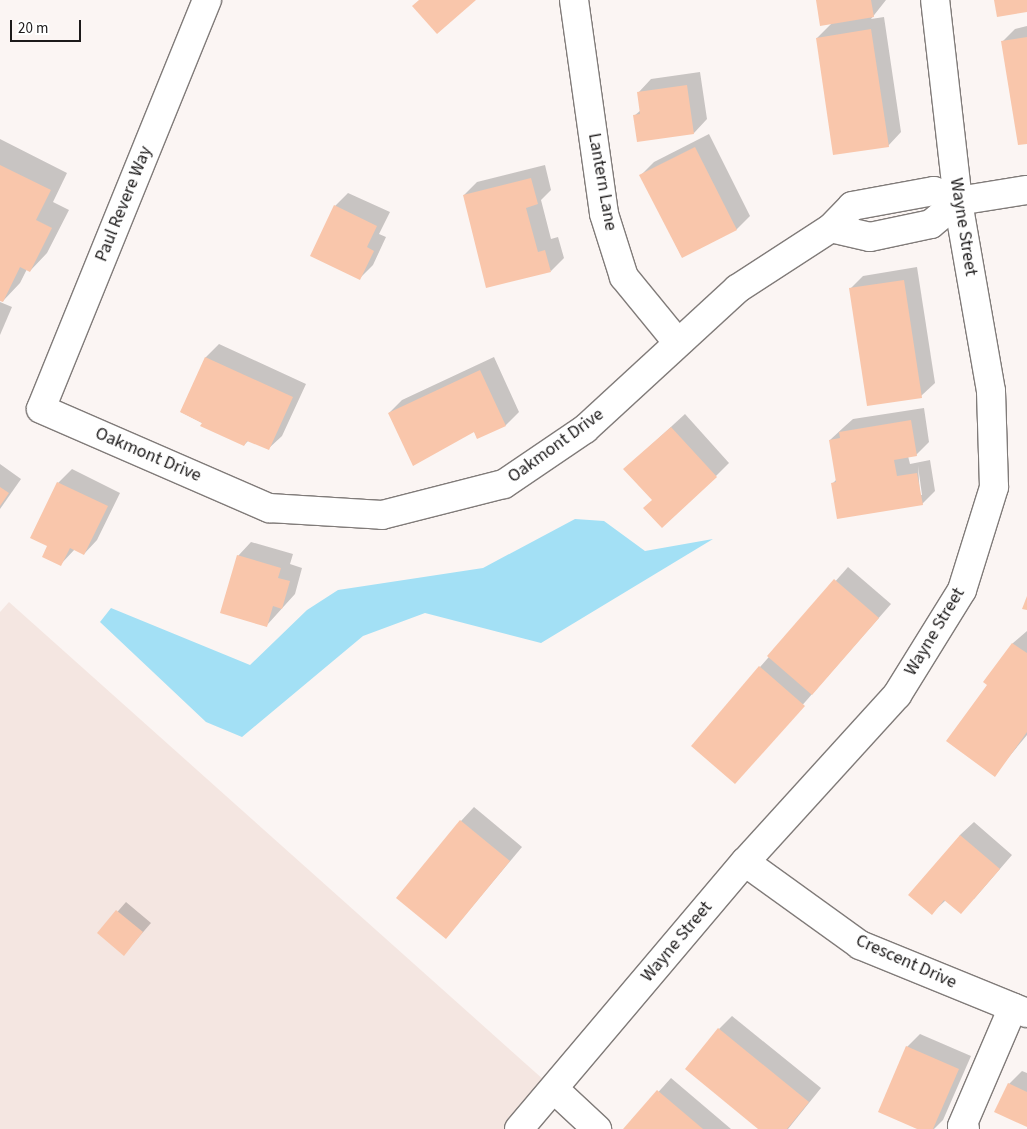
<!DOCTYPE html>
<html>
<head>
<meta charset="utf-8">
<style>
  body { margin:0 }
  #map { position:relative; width:1027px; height:1129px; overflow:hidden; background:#fbf5f3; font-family:"Source Sans 3",sans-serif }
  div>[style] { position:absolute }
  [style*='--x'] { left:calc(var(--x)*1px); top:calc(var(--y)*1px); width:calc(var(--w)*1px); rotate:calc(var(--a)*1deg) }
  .built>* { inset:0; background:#f4e6e1 }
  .water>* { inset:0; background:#a3e0f5 }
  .shadow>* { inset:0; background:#0003 }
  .building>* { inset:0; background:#f9c6ab }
  .roads { filter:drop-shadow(1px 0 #807b79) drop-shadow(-1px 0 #807b79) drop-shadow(0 1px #807b79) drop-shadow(0 -1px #807b79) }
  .minor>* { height:28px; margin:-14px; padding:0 14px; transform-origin:14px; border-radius:14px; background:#fff }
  span { translate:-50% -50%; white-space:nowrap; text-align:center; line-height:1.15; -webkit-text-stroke:4px #fff; paint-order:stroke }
  .street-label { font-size:18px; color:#1c1a1a }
  .scale { position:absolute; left:10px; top:20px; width:71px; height:22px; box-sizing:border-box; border:2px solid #1c1a1a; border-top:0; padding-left:6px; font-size:15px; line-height:18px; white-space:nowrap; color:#1c1a1a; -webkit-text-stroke:4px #fff; paint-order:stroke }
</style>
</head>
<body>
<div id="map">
  <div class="built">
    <div style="clip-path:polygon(9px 602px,554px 1089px,519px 1129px,0 1129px,0 612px)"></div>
  </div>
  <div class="water">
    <div style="clip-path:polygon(575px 519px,604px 521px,645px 551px,713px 539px,541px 643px,425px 613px,363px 636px,242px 737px,206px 722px,100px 622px,111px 608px,250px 665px,307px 610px,338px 590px,483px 568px)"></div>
  </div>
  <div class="shadow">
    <div style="clip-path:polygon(817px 0,886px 0,871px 19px,884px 17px,901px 132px,888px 146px,817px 38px,832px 23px)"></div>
    <div style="clip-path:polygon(1027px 26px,1027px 142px,1002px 42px,1015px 29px)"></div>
    <div style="clip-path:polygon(700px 72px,707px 119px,694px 133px,634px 116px,641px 110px,638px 93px,651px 79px)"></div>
    <div style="clip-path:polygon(709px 134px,750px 216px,737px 229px,682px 257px,641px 175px,654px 162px)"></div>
    <div style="clip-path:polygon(0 139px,67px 173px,53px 202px,69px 210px,47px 253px,30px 271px,27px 269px,20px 283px,3px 301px,0 299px)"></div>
    <div style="clip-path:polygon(545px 165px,551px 190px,541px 200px,551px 239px,558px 237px,564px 258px,551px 271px,464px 195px,477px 182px)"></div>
    <div style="clip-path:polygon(348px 193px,390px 212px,379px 234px,386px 237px,373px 265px,360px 278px,335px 206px)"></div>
    <div style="clip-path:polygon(917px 267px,935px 383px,921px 396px,850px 289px,863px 276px)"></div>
    <div style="clip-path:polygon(0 302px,12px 307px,0 335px)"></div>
    <div style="clip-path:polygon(219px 344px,306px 384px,282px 436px,268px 449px,249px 440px,244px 445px,181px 412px,206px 357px)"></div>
    <div style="clip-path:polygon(494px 357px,519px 412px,506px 425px,477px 438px,474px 431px,389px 413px,402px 400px)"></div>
    <div style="clip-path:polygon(evenodd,924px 408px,929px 442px,916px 455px,908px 456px,910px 464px,930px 460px,935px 491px,922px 504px,832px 484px,837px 479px,830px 440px,844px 427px,853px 419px,924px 408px,918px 466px,922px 495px,920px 495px,918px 466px)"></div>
    <div style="clip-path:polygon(685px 414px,729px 463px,716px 476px,653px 500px,625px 469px)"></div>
    <div style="clip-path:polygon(0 464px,21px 479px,0 509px)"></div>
    <div style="clip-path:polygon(72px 469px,120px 493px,97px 540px,84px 554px,75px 549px,61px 564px,49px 545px,32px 537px,58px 483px)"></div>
    <div style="clip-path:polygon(251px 542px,293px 554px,290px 564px,302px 568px,295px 594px,267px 625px,238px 556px)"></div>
    <div style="clip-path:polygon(848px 567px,891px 604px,735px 782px,760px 667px)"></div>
    <div style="clip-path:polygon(1027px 631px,1027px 735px,994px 775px,989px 685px,985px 682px,1013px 643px)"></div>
    <div style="clip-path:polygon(474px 807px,522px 847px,446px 938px,461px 821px)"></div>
    <div style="clip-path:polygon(974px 822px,1012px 855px,974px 899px,946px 900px,932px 913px,960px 835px)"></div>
    <div style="clip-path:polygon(126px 902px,151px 923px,124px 954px,99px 933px)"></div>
    <div style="clip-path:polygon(732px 1016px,821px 1088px,788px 1129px,760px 1129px,719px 1029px)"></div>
    <div style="clip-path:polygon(920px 1034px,971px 1056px,943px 1120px,934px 1129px,920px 1129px,907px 1047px)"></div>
    <div style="clip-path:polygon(1022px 1071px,1027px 1073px,1027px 1126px,1009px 1084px)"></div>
    <div style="clip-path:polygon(671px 1078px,731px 1129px,625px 1129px)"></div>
  </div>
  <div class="building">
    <div style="clip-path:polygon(419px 0,476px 0,437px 34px,412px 6px)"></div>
    <div style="clip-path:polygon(816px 0,871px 0,874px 17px,820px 26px)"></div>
    <div style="clip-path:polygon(994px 0,1027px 0,1027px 12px,997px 17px)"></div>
    <div style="clip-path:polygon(871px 29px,889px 147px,833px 155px,816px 38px)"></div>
    <div style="clip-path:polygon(1027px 37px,1027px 144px,1018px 145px,1001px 41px)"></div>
    <div style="clip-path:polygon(687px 85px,694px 134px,637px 142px,633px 115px,640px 114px,637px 92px)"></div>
    <div style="clip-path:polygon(695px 147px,737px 230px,682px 258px,639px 175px)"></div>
    <div style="clip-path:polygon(0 165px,51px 190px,36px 220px,52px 228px,30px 272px,20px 267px,3px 302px,0 301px)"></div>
    <div style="clip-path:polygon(531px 178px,538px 204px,526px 208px,538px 252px,545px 250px,551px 272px,486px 288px,463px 195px)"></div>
    <div style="clip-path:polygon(334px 205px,377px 226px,367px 247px,374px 251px,360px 280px,310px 256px)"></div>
    <div style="clip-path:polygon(904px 280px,922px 398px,867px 406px,849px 288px)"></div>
    <div style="clip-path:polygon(205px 357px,293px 397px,269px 450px,247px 441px,244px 446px,200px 426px,202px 423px,180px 412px)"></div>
    <div style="clip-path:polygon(480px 370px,506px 426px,477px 439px,474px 432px,413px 466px,388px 413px)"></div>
    <div style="clip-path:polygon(911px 420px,917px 456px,894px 460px,897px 476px,917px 473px,923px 505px,837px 519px,831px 483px,836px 482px,829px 440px,840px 438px,839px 432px)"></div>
    <div style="clip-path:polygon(671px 427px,717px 477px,662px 528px,643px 508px,652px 500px,623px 469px)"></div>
    <div style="clip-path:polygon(57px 482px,108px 506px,84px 555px,70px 548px,61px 566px,42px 557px,47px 546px,30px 538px)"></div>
    <div style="clip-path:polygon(0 487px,9px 493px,0 506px)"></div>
    <div style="clip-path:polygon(237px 555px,281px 568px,278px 578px,290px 581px,282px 609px,273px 606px,267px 627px,220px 613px)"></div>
    <div style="clip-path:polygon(834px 579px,879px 618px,812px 695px,767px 656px)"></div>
    <div style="clip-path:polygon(1027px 596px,1027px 610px,1022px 609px)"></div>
    <div style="clip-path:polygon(1012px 643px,1027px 653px,1027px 732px,995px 777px,946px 741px,987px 685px,983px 682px)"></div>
    <div style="clip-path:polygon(759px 666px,805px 706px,735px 784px,691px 746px)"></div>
    <div style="clip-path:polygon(460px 820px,510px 861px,446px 939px,396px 898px)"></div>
    <div style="clip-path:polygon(960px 835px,1000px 869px,961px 914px,944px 900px,932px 915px,908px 895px)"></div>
    <div style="clip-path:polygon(116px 910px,143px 932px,124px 956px,97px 933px)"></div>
    <div style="clip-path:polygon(718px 1028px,809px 1102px,787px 1129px,758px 1129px,685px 1069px)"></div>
    <div style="clip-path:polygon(906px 1046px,959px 1069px,933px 1129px,917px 1129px,878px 1112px)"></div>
    <div style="clip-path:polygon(1008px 1083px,1027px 1092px,1027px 1127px,994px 1112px)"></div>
    <div style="clip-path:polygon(657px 1090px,703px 1129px,623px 1129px)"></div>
  </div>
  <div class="roads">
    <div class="minor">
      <div style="--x:207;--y:0;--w:441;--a:112.1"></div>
      <div style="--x:41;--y:409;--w:249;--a:23.5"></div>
      <div style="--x:269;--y:508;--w:113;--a:3.5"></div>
      <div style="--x:382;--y:515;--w:126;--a:-14.3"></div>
      <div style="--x:504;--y:484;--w:98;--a:-34.2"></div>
      <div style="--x:585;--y:429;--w:207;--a:-42.6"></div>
      <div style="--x:737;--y:289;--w:112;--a:-33"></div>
      <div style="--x:831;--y:228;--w:30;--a:-46"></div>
      <div style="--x:852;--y:206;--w:83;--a:-10.4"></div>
      <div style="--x:934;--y:191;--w:26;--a:23"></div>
      <div style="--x:574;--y:0;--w:216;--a:82"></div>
      <div style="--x:604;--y:214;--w:66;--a:72.4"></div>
      <div style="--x:624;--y:277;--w:85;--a:50.7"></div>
      <div style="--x:958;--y:201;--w:70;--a:-9.1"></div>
      <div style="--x:831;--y:228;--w:40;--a:13"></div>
      <div style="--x:870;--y:237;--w:62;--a:-12"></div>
      <div style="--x:931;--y:224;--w:35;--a:-40"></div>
      <div style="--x:745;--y:862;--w:142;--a:35.8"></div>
      <div style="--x:860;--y:945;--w:180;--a:22.2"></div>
      <div style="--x:554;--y:1089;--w:59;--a:42.9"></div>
      <div style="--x:519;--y:1129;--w:350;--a:-49.8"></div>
      <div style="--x:745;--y:862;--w:226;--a:-47.7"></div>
      <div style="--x:897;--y:695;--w:123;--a:-58.2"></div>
      <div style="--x:962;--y:590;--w:108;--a:-72.7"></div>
      <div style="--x:994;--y:487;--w:96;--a:-91.8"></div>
      <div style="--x:991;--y:391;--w:193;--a:-99.9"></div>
      <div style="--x:958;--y:201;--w:202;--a:-96.5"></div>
      <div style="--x:965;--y:1129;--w:4;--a:-135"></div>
      <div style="--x:962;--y:1126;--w:129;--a:-66.8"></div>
    </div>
  </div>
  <div class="street-label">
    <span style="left:602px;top:182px;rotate:80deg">Lantern Lane</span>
    <span style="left:124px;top:204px;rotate:-68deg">Paul Revere Way</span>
    <span style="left:963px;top:227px;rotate:81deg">Wayne Street</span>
    <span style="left:556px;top:446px;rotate:-36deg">Oakmont Drive</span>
    <span style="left:148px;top:455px;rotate:23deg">Oakmont Drive</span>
    <span style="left:935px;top:632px;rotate:-59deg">Wayne Street</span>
    <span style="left:677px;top:942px;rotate:-50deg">Wayne Street</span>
    <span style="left:906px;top:962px;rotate:24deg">Crescent Drive</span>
  </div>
  <div class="scale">20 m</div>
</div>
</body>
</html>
